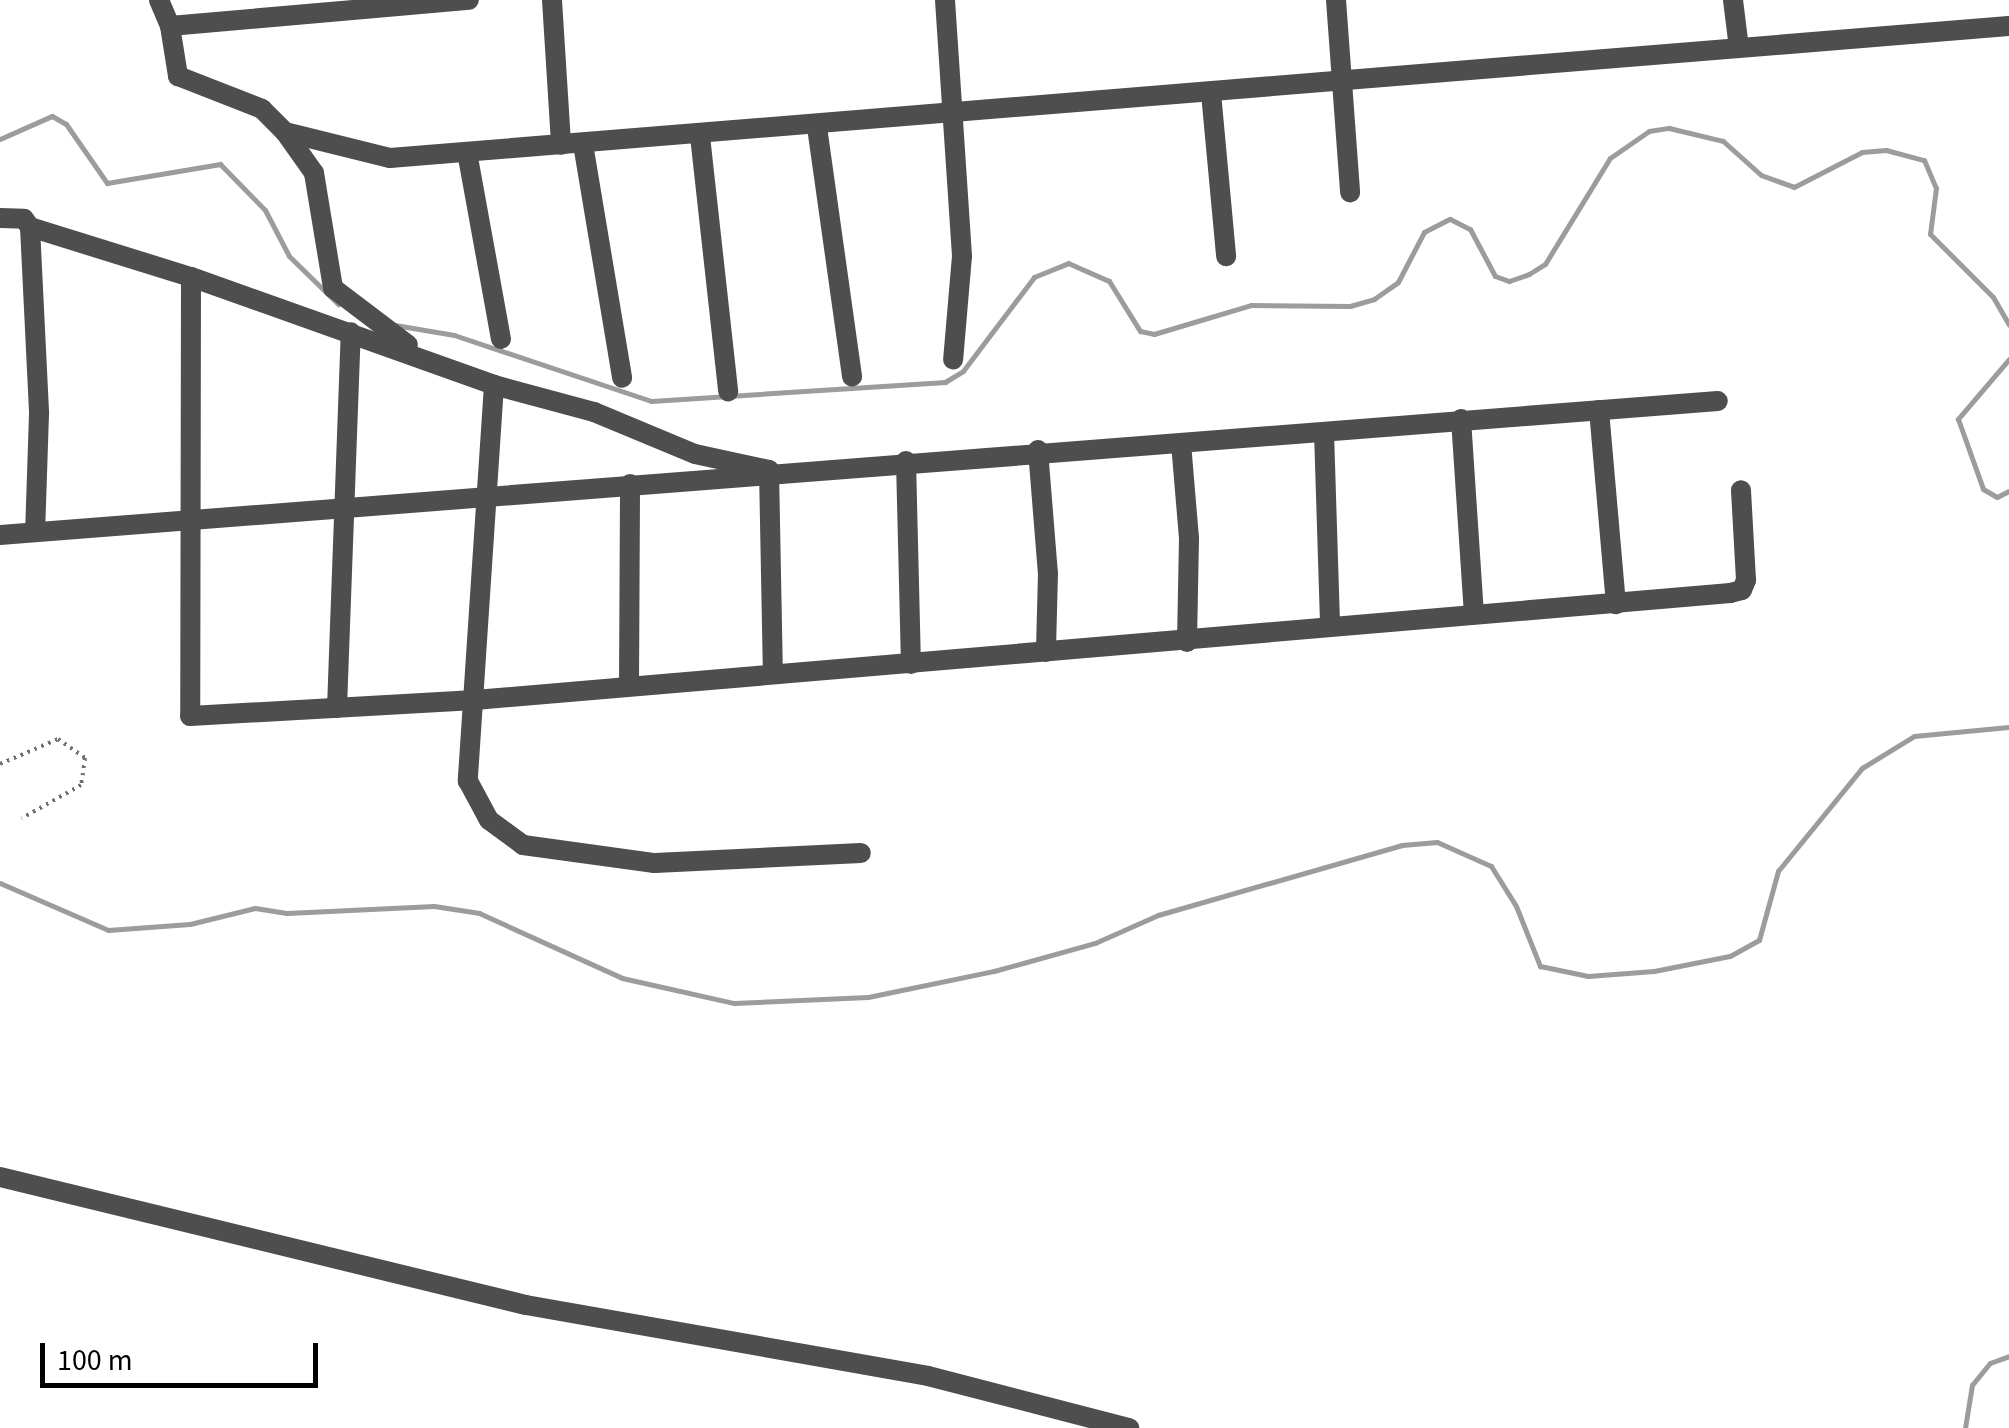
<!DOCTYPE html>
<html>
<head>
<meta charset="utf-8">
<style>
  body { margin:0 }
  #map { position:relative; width:2009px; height:1428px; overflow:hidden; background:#fff; font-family:"Source Sans 3",sans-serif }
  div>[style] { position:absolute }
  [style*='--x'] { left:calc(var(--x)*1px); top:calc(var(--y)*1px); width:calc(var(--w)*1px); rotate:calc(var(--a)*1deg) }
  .stream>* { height:5px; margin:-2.5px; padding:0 2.5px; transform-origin:2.5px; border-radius:2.5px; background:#9c9c9c }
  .path>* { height:4px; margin-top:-2px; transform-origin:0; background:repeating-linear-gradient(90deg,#707070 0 2.5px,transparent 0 7.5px) }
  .minor>* { height:20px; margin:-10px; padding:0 10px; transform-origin:10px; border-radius:10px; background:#4e4e4e }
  span { translate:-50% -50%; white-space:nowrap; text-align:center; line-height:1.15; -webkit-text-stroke:8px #fff; paint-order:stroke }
  .scale { position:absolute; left:40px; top:1343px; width:278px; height:45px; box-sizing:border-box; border:5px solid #000; border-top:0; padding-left:12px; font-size:30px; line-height:35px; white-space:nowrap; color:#000; -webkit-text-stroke:8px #fff; paint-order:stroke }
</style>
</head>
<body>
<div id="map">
  <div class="stream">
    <div style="--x:0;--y:139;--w:57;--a:-23.9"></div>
    <div style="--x:52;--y:116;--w:16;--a:30"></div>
    <div style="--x:66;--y:124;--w:72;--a:55.2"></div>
    <div style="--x:107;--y:183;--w:115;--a:-9.5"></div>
    <div style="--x:220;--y:164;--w:64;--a:45.6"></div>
    <div style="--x:265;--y:210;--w:52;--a:62.4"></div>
    <div style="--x:289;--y:256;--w:69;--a:44.4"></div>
    <div style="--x:395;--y:325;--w:60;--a:9.6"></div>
    <div style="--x:454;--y:335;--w:208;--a:18.5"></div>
    <div style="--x:651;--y:401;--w:295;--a:-3.7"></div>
    <div style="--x:945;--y:382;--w:21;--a:-31"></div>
    <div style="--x:963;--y:371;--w:118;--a:-52.9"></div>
    <div style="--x:1034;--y:277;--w:37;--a:-22"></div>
    <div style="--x:1068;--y:263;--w:45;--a:23.7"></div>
    <div style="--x:1109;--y:281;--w:59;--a:58.2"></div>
    <div style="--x:1140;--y:331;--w:14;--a:12"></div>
    <div style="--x:1154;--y:334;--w:101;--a:-16.6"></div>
    <div style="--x:1251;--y:305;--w:99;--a:0.6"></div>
    <div style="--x:1350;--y:306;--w:25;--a:-16"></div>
    <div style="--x:1374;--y:299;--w:29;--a:-35"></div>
    <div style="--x:1398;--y:282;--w:56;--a:-62.5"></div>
    <div style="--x:1424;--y:232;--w:29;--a:-27"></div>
    <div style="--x:1450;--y:219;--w:22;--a:27"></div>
    <div style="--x:1470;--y:229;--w:53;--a:62"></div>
    <div style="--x:1495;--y:276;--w:15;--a:20"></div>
    <div style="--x:1509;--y:281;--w:21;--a:-19"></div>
    <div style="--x:1529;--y:274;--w:19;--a:-32"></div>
    <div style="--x:1545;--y:264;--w:124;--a:-58.5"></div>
    <div style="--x:1610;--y:158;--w:47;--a:-34.7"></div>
    <div style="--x:1649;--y:131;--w:20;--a:-9"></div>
    <div style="--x:1669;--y:128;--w:56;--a:13.5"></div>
    <div style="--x:1723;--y:141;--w:51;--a:41.8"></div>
    <div style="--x:1761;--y:175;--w:35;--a:20"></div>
    <div style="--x:1794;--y:187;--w:76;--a:-27.2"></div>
    <div style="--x:1862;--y:152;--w:24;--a:-5"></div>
    <div style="--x:1886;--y:150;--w:39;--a:15"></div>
    <div style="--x:1924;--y:160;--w:30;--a:67"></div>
    <div style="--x:1936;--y:188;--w:46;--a:97.4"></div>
    <div style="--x:1930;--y:234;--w:89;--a:45"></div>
    <div style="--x:1993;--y:297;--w:32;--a:60"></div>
    <div style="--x:2009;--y:359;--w:79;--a:130.4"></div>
    <div style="--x:1958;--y:419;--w:74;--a:70.3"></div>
    <div style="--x:1983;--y:489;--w:16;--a:30"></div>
    <div style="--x:1997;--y:497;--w:13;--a:-27"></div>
    <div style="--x:0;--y:883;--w:118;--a:23.5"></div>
    <div style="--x:108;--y:930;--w:82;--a:-4.2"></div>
    <div style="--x:190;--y:924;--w:67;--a:-13.8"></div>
    <div style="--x:255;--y:908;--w:32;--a:9"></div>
    <div style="--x:287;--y:913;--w:147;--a:-2.7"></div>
    <div style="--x:434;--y:906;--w:46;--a:8.8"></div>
    <div style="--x:479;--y:913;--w:157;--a:24.4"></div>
    <div style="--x:622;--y:978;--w:115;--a:12.6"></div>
    <div style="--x:734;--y:1003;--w:134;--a:-2.6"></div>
    <div style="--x:868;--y:997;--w:129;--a:-11.7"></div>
    <div style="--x:994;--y:971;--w:105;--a:-15.5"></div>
    <div style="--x:1095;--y:943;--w:69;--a:-24"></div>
    <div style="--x:1158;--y:915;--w:254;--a:-16"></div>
    <div style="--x:1402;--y:845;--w:35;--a:-5"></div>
    <div style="--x:1437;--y:842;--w:59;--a:24"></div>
    <div style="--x:1491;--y:866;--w:47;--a:58"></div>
    <div style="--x:1516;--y:906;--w:65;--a:68.2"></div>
    <div style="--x:1540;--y:966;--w:49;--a:11.8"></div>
    <div style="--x:1588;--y:976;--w:66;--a:-4.3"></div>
    <div style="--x:1654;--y:971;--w:77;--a:-11.2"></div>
    <div style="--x:1730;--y:956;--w:33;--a:-29"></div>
    <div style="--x:1759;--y:940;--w:72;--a:-74.6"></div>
    <div style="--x:1778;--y:871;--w:133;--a:-50.8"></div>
    <div style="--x:1862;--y:768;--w:61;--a:-31.6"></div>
    <div style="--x:1914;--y:736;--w:95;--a:-5.4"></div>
    <div style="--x:1965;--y:1428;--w:44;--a:-80.8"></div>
    <div style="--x:1972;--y:1385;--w:28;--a:-51"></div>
    <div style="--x:1990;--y:1363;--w:20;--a:-20"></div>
  </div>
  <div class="path">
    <div style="--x:0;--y:764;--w:63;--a:-23.3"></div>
    <div style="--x:58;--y:739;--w:33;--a:35"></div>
    <div style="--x:85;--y:758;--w:27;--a:98"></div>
    <div style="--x:81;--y:785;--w:68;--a:150.8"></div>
  </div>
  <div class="minor">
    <div style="--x:159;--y:0;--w:28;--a:67"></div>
    <div style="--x:170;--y:26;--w:300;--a:-5"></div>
    <div style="--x:552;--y:0;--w:145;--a:86.4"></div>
    <div style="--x:945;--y:0;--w:257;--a:86.2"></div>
    <div style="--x:962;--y:256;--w:104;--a:94.9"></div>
    <div style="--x:1336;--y:0;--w:193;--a:85.8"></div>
    <div style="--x:1733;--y:0;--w:48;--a:82.9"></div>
    <div style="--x:170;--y:26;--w:51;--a:80.9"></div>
    <div style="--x:178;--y:76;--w:90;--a:21.4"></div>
    <div style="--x:262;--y:109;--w:33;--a:45"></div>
    <div style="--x:285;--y:132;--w:108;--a:13.9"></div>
    <div style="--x:390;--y:158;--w:1624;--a:-4.66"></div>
    <div style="--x:1211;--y:93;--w:164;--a:84.7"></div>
    <div style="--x:817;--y:127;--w:252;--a:82"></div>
    <div style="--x:285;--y:132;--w:50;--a:54.7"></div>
    <div style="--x:314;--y:173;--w:117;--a:80.6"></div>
    <div style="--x:333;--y:288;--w:94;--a:37.2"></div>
    <div style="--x:700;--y:136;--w:257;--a:83.7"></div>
    <div style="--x:583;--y:144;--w:237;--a:80.5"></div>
    <div style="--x:467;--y:152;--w:190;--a:79.7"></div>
    <div style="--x:0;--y:218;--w:24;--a:2"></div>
    <div style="--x:24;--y:219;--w:10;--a:53"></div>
    <div style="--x:30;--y:227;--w:187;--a:87.2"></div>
    <div style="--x:39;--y:414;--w:118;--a:91.9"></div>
    <div style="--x:30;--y:227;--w:169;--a:17.3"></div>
    <div style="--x:191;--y:277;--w:439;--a:90.1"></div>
    <div style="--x:190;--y:716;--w:285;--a:-3.2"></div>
    <div style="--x:475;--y:700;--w:1260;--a:-4.87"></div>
    <div style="--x:1730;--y:593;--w:12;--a:-14"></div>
    <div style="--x:1742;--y:590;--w:11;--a:-68"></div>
    <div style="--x:1746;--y:580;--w:90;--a:-93.2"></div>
    <div style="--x:191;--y:277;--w:322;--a:19.6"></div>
    <div style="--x:494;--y:385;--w:104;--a:15.1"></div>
    <div style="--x:594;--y:412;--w:109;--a:22.6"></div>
    <div style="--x:695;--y:454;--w:76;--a:12.2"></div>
    <div style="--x:769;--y:470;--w:204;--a:88.9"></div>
    <div style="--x:494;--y:385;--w:397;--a:93.8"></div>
    <div style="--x:468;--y:781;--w:44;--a:61.7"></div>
    <div style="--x:489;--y:820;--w:42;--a:36.3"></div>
    <div style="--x:523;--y:845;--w:133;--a:7.8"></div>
    <div style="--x:655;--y:863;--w:206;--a:-2.8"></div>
    <div style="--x:1599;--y:410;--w:195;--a:85"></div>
    <div style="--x:1461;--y:419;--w:195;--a:86.2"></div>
    <div style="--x:1324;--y:432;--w:193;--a:88.2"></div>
    <div style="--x:1181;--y:443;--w:95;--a:85.2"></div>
    <div style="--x:1189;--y:538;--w:104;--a:91.1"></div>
    <div style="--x:1038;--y:450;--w:123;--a:85.4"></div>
    <div style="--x:1048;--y:573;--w:79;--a:91.5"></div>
    <div style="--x:906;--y:461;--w:203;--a:88.6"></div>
    <div style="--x:0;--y:535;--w:1723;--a:-4.46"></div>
    <div style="--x:629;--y:684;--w:200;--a:-89.7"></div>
    <div style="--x:337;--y:708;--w:376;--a:-87.9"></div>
    <div style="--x:0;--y:1177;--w:541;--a:13.68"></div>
    <div style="--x:526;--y:1305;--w:408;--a:10"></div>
    <div style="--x:928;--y:1376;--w:208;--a:14.5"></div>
  </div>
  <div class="scale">100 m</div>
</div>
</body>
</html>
